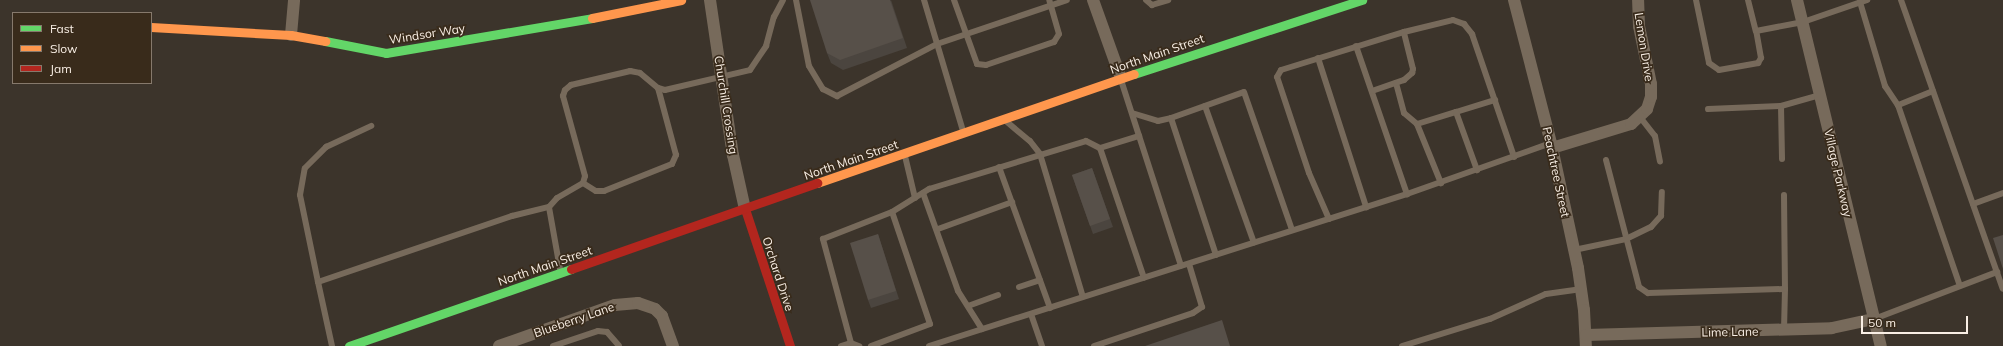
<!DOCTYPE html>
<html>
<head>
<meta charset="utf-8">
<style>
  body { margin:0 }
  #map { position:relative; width:2003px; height:346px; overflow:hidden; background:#3c342b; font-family:Mulish,sans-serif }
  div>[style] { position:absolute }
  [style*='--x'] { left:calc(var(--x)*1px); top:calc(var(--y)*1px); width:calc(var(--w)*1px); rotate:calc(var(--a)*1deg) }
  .lane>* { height:6px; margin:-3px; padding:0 3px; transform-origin:3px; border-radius:3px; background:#776a5b }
  .street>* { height:12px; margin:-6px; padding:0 6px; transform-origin:6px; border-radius:6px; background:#776a5b }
  .fast>* { height:9px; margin:-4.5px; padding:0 4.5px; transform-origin:4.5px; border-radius:4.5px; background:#63d668 }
  .slow>* { height:9px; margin:-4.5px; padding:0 4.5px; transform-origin:4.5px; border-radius:4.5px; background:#ff974d }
  .jam>* { height:9px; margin:-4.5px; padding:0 4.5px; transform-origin:4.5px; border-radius:4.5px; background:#b3261e }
  .wall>* { inset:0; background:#4b453f }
  .building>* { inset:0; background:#575049 }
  span { translate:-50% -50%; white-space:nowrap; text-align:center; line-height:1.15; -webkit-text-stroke:3.5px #392b1b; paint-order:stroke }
  .street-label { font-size:12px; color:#f9efe5 }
  .legend { position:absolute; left:12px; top:12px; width:140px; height:72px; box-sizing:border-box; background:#392b1b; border:1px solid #86796c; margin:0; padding:5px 7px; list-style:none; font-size:12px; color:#f9efe5 }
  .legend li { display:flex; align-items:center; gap:8px; height:20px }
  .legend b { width:20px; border:1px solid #86796c }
  .scale { position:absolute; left:1861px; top:316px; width:107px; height:18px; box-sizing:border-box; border:2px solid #f9efe5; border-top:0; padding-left:5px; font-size:12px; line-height:14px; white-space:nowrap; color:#f9efe5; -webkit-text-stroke:3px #392b1b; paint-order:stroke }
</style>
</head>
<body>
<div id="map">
  <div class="lane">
    <div style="--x:796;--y:0;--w:67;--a:78.9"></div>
    <div style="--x:809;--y:66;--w:27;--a:59"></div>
    <div style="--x:823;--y:89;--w:16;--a:27"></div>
    <div style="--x:837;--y:96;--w:113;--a:-27.5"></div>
    <div style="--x:937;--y:44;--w:137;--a:-18.7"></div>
    <div style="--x:924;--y:0;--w:137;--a:73.4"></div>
    <div style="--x:954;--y:0;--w:68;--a:70.2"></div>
    <div style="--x:977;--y:64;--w:9;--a:6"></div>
    <div style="--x:986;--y:65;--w:72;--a:-18.7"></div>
    <div style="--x:1054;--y:42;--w:9;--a:-58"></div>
    <div style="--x:1059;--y:34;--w:35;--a:-106"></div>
    <div style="--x:1146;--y:0;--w:8;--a:40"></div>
    <div style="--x:1152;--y:5;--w:17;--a:-17"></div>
    <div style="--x:1696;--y:0;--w:64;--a:78.3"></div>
    <div style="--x:1709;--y:63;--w:12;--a:35"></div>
    <div style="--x:1719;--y:70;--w:40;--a:-10"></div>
    <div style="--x:1758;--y:63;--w:6;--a:-59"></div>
    <div style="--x:1761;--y:58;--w:27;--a:-100"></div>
    <div style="--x:1748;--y:0;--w:32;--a:76"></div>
    <div style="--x:1756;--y:31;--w:48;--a:-10.8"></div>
    <div style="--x:1803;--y:22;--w:68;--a:-19"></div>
    <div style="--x:1901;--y:0;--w:306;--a:70.6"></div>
    <div style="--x:1860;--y:2;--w:88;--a:73.4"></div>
    <div style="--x:1885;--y:86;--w:23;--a:56"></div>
    <div style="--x:1356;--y:46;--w:157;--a:71"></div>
    <div style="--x:1318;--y:58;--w:157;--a:72.1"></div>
    <div style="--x:1121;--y:80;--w:195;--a:72.1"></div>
    <div style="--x:1396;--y:83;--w:31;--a:75"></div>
    <div style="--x:1404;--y:113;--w:17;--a:40"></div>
    <div style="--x:1417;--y:124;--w:64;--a:67.9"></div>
    <div style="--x:1372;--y:91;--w:34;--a:-19"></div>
    <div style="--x:1404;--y:80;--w:11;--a:-41"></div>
    <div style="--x:1412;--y:73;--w:4;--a:-76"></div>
    <div style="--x:1413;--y:69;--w:38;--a:-104"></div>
    <div style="--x:1933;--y:91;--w:38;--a:158"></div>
    <div style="--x:1898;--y:105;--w:191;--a:71.1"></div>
    <div style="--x:1205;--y:106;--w:145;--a:70.3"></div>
    <div style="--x:1781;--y:106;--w:53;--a:88.9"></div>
    <div style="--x:1708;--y:109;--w:73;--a:-2.4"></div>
    <div style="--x:1781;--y:106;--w:41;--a:-15.8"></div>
    <div style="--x:1456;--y:112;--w:41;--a:-17.1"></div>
    <div style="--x:1132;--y:113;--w:27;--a:17"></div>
    <div style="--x:1158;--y:121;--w:13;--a:-13"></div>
    <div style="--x:1640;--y:117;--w:24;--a:52"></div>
    <div style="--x:1655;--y:136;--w:26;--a:79"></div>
    <div style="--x:1007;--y:122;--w:30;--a:40"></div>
    <div style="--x:1030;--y:141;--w:16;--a:52"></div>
    <div style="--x:1040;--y:154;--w:149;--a:73.3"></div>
    <div style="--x:1417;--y:124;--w:41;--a:-17.1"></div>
    <div style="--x:1456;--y:112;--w:62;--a:70.1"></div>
    <div style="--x:1100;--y:148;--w:41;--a:-17.1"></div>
    <div style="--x:905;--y:156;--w:43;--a:76.6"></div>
    <div style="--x:1606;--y:160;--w:131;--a:75.4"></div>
    <div style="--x:1639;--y:287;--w:11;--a:34"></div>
    <div style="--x:1648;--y:293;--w:137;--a:-1.7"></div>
    <div style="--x:1785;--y:289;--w:41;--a:91.4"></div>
    <div style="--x:999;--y:167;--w:150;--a:70.1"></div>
    <div style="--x:583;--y:183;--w:15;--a:32"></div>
    <div style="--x:596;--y:191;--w:8;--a:0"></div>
    <div style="--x:604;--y:191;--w:73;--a:-21.7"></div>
    <div style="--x:672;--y:164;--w:10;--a:-66"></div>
    <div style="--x:676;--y:155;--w:69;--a:-105"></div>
    <div style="--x:923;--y:193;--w:104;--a:70.3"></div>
    <div style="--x:958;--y:291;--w:45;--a:57.7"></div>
    <div style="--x:1784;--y:195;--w:94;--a:89.4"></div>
    <div style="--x:1973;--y:204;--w:32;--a:-20"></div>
    <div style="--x:1329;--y:219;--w:50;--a:-113.5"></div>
    <div style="--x:1309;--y:173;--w:101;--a:-108.4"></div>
    <div style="--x:1277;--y:77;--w:8;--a:-60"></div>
    <div style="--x:1281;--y:70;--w:129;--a:-17.2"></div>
    <div style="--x:1404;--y:32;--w:50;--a:-13.8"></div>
    <div style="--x:1453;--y:20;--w:12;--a:20"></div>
    <div style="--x:1464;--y:24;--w:13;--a:51"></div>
    <div style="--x:1472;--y:34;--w:130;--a:71.1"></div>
    <div style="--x:938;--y:229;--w:79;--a:-20"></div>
    <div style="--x:1574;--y:250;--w:53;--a:-11.9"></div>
    <div style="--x:1626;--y:239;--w:28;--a:-26"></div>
    <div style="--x:1651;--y:227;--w:15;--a:-48"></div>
    <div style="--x:1661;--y:216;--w:24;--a:-88"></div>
    <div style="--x:1216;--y:255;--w:144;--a:-108.2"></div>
    <div style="--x:1171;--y:118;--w:77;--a:-19.6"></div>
    <div style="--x:1244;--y:92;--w:146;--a:70.8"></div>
    <div style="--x:560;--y:269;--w:63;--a:-100.1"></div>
    <div style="--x:549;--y:207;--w:12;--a:-48"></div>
    <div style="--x:557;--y:198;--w:30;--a:-30"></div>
    <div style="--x:583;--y:183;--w:7;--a:-74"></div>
    <div style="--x:585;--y:176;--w:83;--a:-105.4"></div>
    <div style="--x:563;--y:96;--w:6;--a:-72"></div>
    <div style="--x:565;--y:90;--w:8;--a:-40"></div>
    <div style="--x:571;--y:85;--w:61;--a:-13.3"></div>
    <div style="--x:630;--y:71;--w:10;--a:11"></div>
    <div style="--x:640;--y:73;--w:23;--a:40"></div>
    <div style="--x:658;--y:88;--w:7;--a:16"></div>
    <div style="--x:665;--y:90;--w:87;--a:-13.2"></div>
    <div style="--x:750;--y:70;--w:29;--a:-56"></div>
    <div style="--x:766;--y:46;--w:30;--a:-75"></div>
    <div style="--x:774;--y:17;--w:19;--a:-62"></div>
    <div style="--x:318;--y:282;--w:89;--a:-101.7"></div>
    <div style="--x:300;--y:195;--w:27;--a:-80"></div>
    <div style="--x:305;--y:168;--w:30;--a:-45"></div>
    <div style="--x:326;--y:147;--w:50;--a:-25"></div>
    <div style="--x:1019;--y:287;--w:22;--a:-18"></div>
    <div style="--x:968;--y:306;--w:32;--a:-20"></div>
    <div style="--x:1031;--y:314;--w:34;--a:71"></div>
    <div style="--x:1874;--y:319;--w:132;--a:-20.9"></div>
    <div style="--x:851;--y:343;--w:108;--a:-105.1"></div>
    <div style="--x:823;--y:239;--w:74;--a:-21.4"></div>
    <div style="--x:892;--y:212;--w:44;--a:-31.9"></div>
    <div style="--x:929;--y:189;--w:164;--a:-17"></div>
    <div style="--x:1086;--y:141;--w:16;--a:27"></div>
    <div style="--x:1100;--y:148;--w:137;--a:71.3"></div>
    <div style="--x:332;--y:346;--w:66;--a:-102.3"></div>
    <div style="--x:318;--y:282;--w:205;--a:-18.8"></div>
    <div style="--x:512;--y:216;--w:38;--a:-14"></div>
    <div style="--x:553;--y:346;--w:47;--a:-18.4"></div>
    <div style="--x:598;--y:331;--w:9;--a:6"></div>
    <div style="--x:607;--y:332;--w:18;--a:49"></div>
    <div style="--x:841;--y:346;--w:10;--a:-17"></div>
    <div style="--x:851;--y:343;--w:9;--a:21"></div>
    <div style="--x:871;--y:346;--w:63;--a:-20.4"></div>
    <div style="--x:930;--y:324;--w:118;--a:-108.7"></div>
    <div style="--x:929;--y:346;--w:502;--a:-17.64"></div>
    <div style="--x:1407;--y:194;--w:153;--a:-19.5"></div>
    <div style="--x:1094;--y:346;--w:104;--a:-18.4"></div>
    <div style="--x:1193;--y:313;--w:11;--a:-34"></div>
    <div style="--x:1202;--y:307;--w:45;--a:-106.8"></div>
    <div style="--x:1402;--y:346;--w:92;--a:-17.1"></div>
    <div style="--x:1490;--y:319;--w:61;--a:-24.1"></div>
    <div style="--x:1546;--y:294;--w:36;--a:-8"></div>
  </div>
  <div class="street">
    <div style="--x:710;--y:0;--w:157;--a:81.6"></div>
    <div style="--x:733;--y:155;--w:55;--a:77.5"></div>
    <div style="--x:1093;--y:0;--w:83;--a:70.3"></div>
    <div style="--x:1514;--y:0;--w:148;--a:75.5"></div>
    <div style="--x:1551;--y:143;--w:128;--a:77.8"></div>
    <div style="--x:1578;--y:268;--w:42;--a:81.9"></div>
    <div style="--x:1584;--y:310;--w:36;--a:87"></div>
    <div style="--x:1797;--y:0;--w:356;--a:76.4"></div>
    <div style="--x:291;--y:35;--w:35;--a:-85"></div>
    <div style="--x:1552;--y:148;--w:83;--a:-16.9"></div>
    <div style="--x:1631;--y:124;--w:22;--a:-43"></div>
    <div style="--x:1647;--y:109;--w:13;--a:-72"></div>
    <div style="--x:1651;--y:97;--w:13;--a:-90"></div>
    <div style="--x:1651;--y:84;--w:59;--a:-101.7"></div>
    <div style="--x:1639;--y:26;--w:26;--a:-92"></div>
    <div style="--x:1586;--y:335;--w:246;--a:-1.6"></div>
    <div style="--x:1832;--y:328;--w:43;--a:-12.1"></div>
    <div style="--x:499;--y:346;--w:123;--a:-19.5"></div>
    <div style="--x:615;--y:305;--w:23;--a:-5"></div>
    <div style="--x:638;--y:303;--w:18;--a:19"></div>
    <div style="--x:655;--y:309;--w:10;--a:45"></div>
    <div style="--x:662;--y:316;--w:32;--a:70"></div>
  </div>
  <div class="fast">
    <div style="--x:325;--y:41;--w:62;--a:11.1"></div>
    <div style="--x:386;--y:53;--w:209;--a:-9.6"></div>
    <div style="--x:1134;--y:74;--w:240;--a:-18"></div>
    <div style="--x:349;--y:346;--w:235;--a:-19.1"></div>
  </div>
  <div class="slow">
    <div style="--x:592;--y:18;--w:91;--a:-11.4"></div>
    <div style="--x:151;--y:27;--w:140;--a:3.3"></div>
    <div style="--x:291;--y:35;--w:35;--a:10"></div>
    <div style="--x:817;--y:183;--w:335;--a:-19"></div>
  </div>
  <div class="jam">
    <div style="--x:745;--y:209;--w:144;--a:71.8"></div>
    <div style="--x:571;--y:269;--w:261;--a:-19.3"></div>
  </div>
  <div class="wall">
    <div style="clip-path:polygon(891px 0,907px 48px,843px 70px,831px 63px,827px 53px)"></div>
    <div style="clip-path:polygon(1092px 168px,1113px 227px,1093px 234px,1072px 175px)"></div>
    <div style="clip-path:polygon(878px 234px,899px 299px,871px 308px,868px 300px)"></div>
  </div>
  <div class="building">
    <div style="clip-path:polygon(810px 0,890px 0,903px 38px,840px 60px,827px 53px)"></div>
    <div style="clip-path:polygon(1092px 168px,1110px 219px,1090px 226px,1072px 175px)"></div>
    <div style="clip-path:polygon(878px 234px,896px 291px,868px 300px,850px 243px)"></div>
    <div style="clip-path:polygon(2003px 235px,2003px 269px,1993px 238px)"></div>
    <div style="clip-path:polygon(1222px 320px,1230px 346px,1145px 346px)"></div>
  </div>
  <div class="street-label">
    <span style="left:427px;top:34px;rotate:-9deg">Windsor Way</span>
    <span style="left:1644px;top:47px;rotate:81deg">Lemon Drive</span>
    <span style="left:1157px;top:54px;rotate:-19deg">North Main Street</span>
    <span style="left:726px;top:105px;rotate:81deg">Churchill Crossing</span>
    <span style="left:851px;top:160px;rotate:-19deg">North Main Street</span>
    <span style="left:1556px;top:172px;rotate:78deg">Peachtree Street</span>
    <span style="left:1838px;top:173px;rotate:77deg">Village Parkway</span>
    <span style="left:545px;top:266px;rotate:-19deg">North Main Street</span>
    <span style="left:778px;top:274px;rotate:72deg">Orchard Drive</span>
    <span style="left:574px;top:320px;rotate:-19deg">Blueberry Lane</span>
    <span style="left:1730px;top:332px;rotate:-1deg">Lime Lane</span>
  </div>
  <ul class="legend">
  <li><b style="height:5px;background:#63d668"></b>Fast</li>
  <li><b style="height:5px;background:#ff974d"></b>Slow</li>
  <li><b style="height:5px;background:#b3261e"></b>Jam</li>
  </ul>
  <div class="scale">50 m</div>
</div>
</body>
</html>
